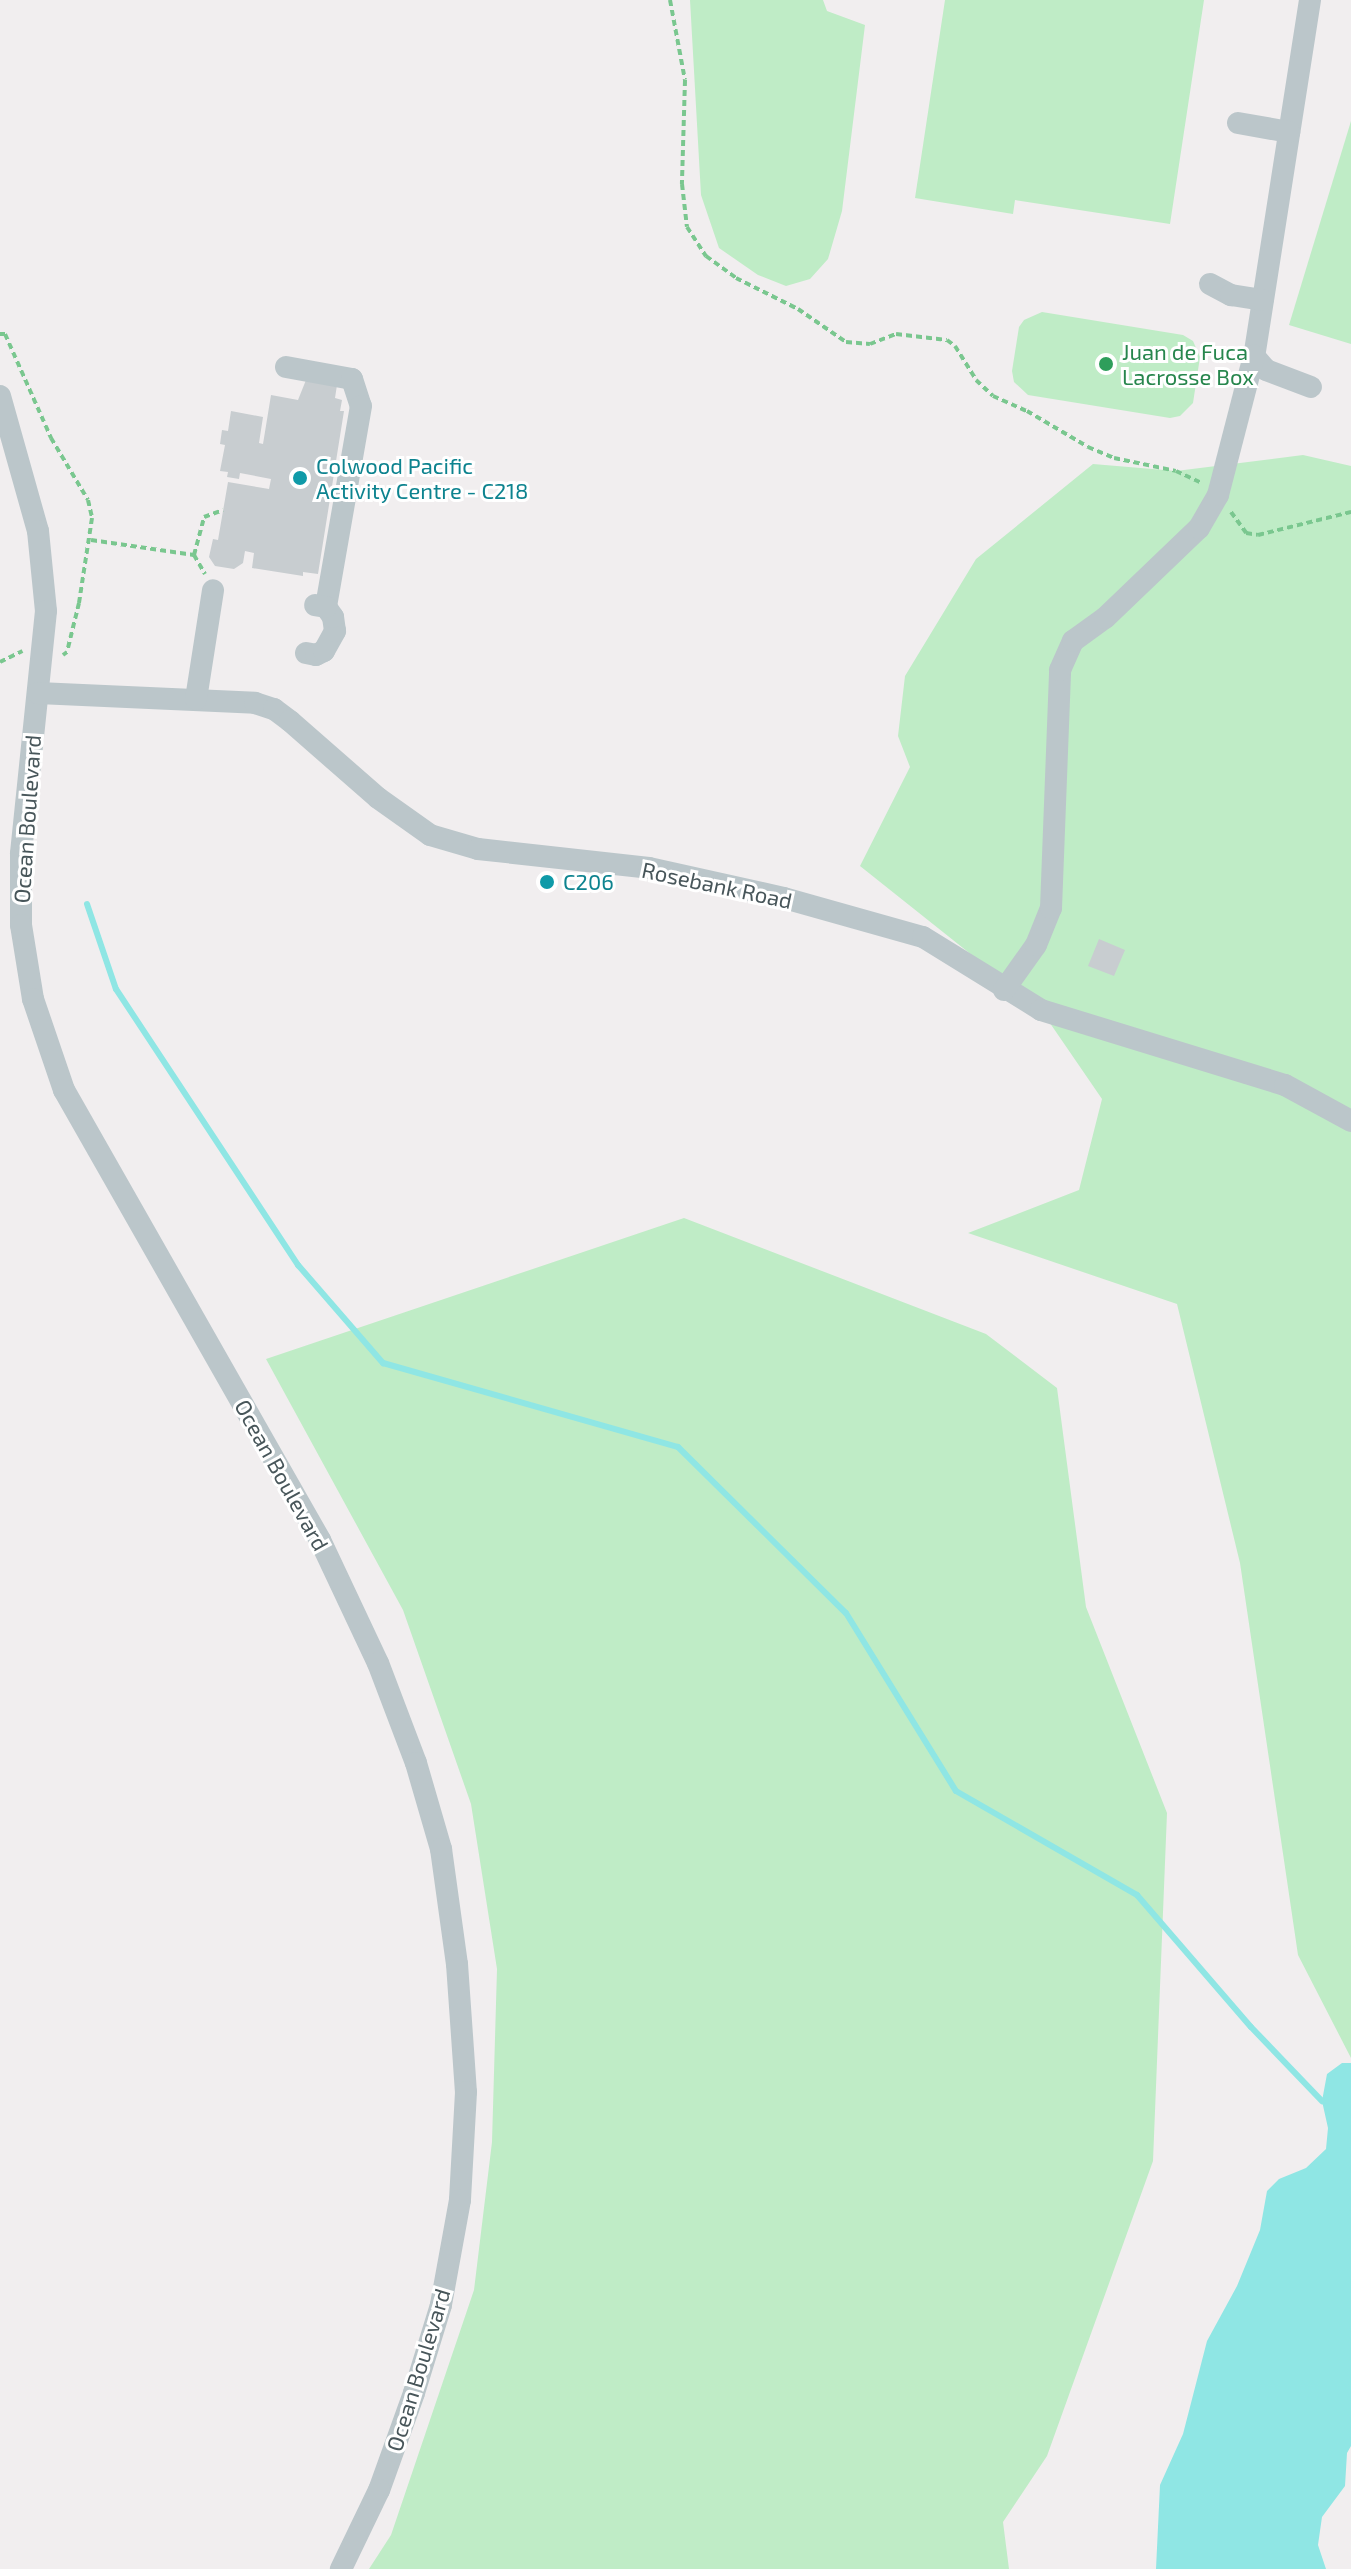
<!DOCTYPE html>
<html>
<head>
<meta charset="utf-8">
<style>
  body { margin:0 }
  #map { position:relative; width:1351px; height:2569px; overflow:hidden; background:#f1eeef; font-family:"Exo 2",sans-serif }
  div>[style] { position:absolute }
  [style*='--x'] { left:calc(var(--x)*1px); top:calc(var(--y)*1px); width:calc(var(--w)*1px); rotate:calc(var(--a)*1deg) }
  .green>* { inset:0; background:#bfecc6 }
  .water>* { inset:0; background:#8fe6e4 }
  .stream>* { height:6px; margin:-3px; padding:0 3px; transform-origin:3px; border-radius:3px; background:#8fe6e4 }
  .building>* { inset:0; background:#c8cdd0 }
  .path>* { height:4px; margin-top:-2px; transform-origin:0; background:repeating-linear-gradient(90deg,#7ac78f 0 6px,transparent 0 10px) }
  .minor>* { height:22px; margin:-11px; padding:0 11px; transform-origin:11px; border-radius:11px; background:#bbc6ca }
  .dots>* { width:22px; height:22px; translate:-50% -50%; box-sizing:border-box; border:4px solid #fff; border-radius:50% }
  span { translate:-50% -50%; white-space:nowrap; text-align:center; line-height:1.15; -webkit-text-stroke:6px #fff; paint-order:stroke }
  .leisure-label { font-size:22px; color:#27864d }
  .left { translate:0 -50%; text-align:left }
  .culture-label { font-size:22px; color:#0d838f }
  .street-label { font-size:22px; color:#48565a }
</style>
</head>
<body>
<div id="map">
  <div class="green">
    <div style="clip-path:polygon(690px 0,823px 0,827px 11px,865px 25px,842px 211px,828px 259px,810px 279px,786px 286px,758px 275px,719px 248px,701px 195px)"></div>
    <div style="clip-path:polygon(945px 0,1204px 0,1170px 224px,1015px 200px,1013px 214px,915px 198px)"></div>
    <div style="clip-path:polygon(1351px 121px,1351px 344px,1289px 325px)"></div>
    <div style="clip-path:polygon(1042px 312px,1183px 335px,1193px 341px,1200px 357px,1193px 403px,1180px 416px,1170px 418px,1028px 395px,1014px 382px,1012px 371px,1019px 327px,1024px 320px)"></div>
    <div style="clip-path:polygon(1303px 455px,1351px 466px,1351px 2058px,1298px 1955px,1240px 1563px,1177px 1304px,968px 1233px,1079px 1190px,1102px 1099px,1041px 1010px,860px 866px,910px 767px,898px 736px,905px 676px,976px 559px,1093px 464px,1176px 471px)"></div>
    <div style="clip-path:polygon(684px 1218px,986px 1334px,1057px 1388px,1086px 1607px,1167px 1813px,1153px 2161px,1047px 2456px,1003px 2522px,1009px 2569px,369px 2569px,391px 2535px,474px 2290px,492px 2142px,497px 1969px,471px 1804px,403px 1610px,266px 1359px)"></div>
  </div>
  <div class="water">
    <div style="clip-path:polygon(1342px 2063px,1351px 2063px,1351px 2446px,1347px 2453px,1345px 2486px,1322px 2517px,1318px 2545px,1326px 2569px,1156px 2569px,1160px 2485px,1183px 2434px,1207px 2341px,1237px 2286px,1260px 2230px,1267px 2191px,1279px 2179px,1306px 2168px,1326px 2149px,1328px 2128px,1322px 2101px,1327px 2074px)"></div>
  </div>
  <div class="stream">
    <div style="--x:87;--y:904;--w:90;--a:71.2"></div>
    <div style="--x:116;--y:989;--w:331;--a:56.6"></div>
    <div style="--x:298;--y:1265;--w:130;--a:49.1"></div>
    <div style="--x:383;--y:1363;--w:307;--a:15.9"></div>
    <div style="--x:678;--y:1447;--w:236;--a:44.7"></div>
    <div style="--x:846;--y:1613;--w:209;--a:58.3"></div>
    <div style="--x:956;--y:1791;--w:209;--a:29.9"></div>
    <div style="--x:1137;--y:1895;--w:174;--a:49.2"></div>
    <div style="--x:1251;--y:2027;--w:103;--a:46.2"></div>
  </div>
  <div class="building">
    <div style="clip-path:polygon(306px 380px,337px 385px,335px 398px,342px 400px,340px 411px,344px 411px,318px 574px,303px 572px,303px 576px,252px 568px,254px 553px,245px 551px,243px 563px,234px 569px,215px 566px,209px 557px,213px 539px,218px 540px,228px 482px,269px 489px,271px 479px,240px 473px,239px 479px,227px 477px,228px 472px,220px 471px,225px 445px,220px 444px,222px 430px,228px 431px,231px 411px,263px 417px,259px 443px,263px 444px,271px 395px,298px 400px)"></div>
    <div style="clip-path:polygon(543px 875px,553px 876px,552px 889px,542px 888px)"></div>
    <div style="clip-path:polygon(1099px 939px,1125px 950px,1114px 976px,1088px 966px)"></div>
  </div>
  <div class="path">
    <div style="--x:670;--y:0;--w:81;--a:79.4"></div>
    <div style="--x:685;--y:80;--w:104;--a:91.7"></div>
    <div style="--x:682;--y:184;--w:43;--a:83.4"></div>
    <div style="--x:687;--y:227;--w:35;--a:57"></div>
    <div style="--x:706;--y:256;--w:37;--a:36"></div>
    <div style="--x:736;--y:278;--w:69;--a:26.6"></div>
    <div style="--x:798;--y:309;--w:58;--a:34.5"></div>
    <div style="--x:846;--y:342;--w:24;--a:5"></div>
    <div style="--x:870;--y:344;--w:28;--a:-21"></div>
    <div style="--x:896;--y:334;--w:51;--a:6.7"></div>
    <div style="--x:947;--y:340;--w:10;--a:37"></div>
    <div style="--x:955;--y:346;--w:40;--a:58"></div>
    <div style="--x:976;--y:380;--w:23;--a:43"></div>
    <div style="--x:993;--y:396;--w:37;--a:24"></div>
    <div style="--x:1027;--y:411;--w:71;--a:30.5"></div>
    <div style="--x:1088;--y:447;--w:28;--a:23"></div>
    <div style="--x:1114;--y:458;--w:63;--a:11.8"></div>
    <div style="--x:1176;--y:471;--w:29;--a:25"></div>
    <div style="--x:0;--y:334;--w:5;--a:0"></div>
    <div style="--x:5;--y:334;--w:114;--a:66.1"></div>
    <div style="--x:51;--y:438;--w:72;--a:59.2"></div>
    <div style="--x:88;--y:500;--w:18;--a:77"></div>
    <div style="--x:92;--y:518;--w:86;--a:98.7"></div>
    <div style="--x:79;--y:603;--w:50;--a:103.8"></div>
    <div style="--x:67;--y:652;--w:5;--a:143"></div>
    <div style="--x:1231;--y:512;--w:26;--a:54"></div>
    <div style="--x:1246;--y:533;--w:12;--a:9"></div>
    <div style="--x:1258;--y:535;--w:96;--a:-13.9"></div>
    <div style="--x:91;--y:540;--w:104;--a:8.3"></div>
    <div style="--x:194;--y:555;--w:22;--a:60"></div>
    <div style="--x:194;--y:555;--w:39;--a:-75"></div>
    <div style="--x:204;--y:517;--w:20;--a:-20"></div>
    <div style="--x:0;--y:662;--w:25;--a:-26"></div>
  </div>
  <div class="minor">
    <div style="--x:1310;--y:0;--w:360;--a:98.9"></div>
    <div style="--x:1254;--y:356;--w:18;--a:49"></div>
    <div style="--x:1266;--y:370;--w:48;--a:20.7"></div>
    <div style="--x:1238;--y:123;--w:52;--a:10"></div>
    <div style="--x:1210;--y:284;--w:24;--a:28"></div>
    <div style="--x:1231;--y:295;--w:32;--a:9"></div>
    <div style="--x:286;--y:367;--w:67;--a:10.3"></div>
    <div style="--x:352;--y:379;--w:28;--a:72"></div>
    <div style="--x:361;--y:406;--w:204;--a:99.9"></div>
    <div style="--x:0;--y:396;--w:140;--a:74.3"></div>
    <div style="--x:38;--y:531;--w:80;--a:84.3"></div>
    <div style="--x:46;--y:611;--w:244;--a:95.9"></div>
    <div style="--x:21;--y:854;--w:71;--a:90"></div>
    <div style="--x:21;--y:925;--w:75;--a:80.8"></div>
    <div style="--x:33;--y:999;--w:96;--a:71.2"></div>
    <div style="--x:64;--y:1090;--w:518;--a:60.36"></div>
    <div style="--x:320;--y:1540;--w:136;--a:64.8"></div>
    <div style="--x:378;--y:1663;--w:107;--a:69.2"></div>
    <div style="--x:416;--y:1763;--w:90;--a:73.8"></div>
    <div style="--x:441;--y:1849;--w:116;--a:82.1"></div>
    <div style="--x:457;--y:1964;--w:128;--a:86"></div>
    <div style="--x:466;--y:2092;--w:108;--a:93.2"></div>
    <div style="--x:460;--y:2200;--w:107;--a:100.3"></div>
    <div style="--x:441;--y:2305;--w:92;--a:107.1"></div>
    <div style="--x:414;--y:2393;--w:103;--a:109.8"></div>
    <div style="--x:379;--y:2490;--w:88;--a:115.7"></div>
    <div style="--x:306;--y:653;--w:10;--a:11"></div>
    <div style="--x:316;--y:655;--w:9;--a:-27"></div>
    <div style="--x:324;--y:651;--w:23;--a:-61"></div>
    <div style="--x:335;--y:631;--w:14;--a:-98"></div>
    <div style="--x:333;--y:617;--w:12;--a:-125"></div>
    <div style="--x:326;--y:607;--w:11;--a:-170"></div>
    <div style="--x:38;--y:693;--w:217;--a:2.6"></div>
    <div style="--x:255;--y:703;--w:20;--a:18"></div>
    <div style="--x:274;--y:709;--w:20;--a:37"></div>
    <div style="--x:290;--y:721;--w:117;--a:41.2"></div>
    <div style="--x:378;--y:798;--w:64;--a:35.4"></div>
    <div style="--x:430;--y:835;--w:50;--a:16.3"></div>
    <div style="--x:478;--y:849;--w:172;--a:6.3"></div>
    <div style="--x:649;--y:868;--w:138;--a:12.5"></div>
    <div style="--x:784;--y:898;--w:144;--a:15.7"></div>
    <div style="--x:923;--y:937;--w:139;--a:31.7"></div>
    <div style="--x:1041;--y:1010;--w:255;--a:17.1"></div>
    <div style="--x:1285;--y:1085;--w:75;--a:28.6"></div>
    <div style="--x:196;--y:699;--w:110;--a:-81.1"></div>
    <div style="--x:1004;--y:990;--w:55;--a:-54.6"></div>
    <div style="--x:1036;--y:945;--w:40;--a:-68"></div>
    <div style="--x:1051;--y:908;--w:238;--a:-87.8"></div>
    <div style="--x:1060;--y:670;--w:32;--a:-66"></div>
    <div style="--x:1073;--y:641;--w:39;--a:-36"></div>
    <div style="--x:1105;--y:618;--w:130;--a:-43.8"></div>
    <div style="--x:1199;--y:528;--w:38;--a:-60"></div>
    <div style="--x:1218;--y:495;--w:144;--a:-75.5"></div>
  </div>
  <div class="dots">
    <div style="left:1106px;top:364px;background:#2e9e5b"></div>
    <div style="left:300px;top:478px;background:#0f9aa8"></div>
    <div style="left:547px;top:882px;background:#0f9aa8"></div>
  </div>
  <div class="leisure-label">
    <span class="left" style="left:1122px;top:364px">Juan de Fuca<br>Lacrosse Box</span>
  </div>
  <div class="culture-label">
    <span class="left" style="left:316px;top:478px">Colwood Pacific<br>Activity Centre - C218</span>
    <span class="left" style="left:563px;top:882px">C206</span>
  </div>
  <div class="street-label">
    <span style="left:27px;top:819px;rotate:-86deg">Ocean Boulevard</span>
    <span style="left:717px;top:885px;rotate:12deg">Rosebank Road</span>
    <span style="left:282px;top:1475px;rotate:61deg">Ocean Boulevard</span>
    <span style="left:418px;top:2370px;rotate:-73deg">Ocean Boulevard</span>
  </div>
</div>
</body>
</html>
